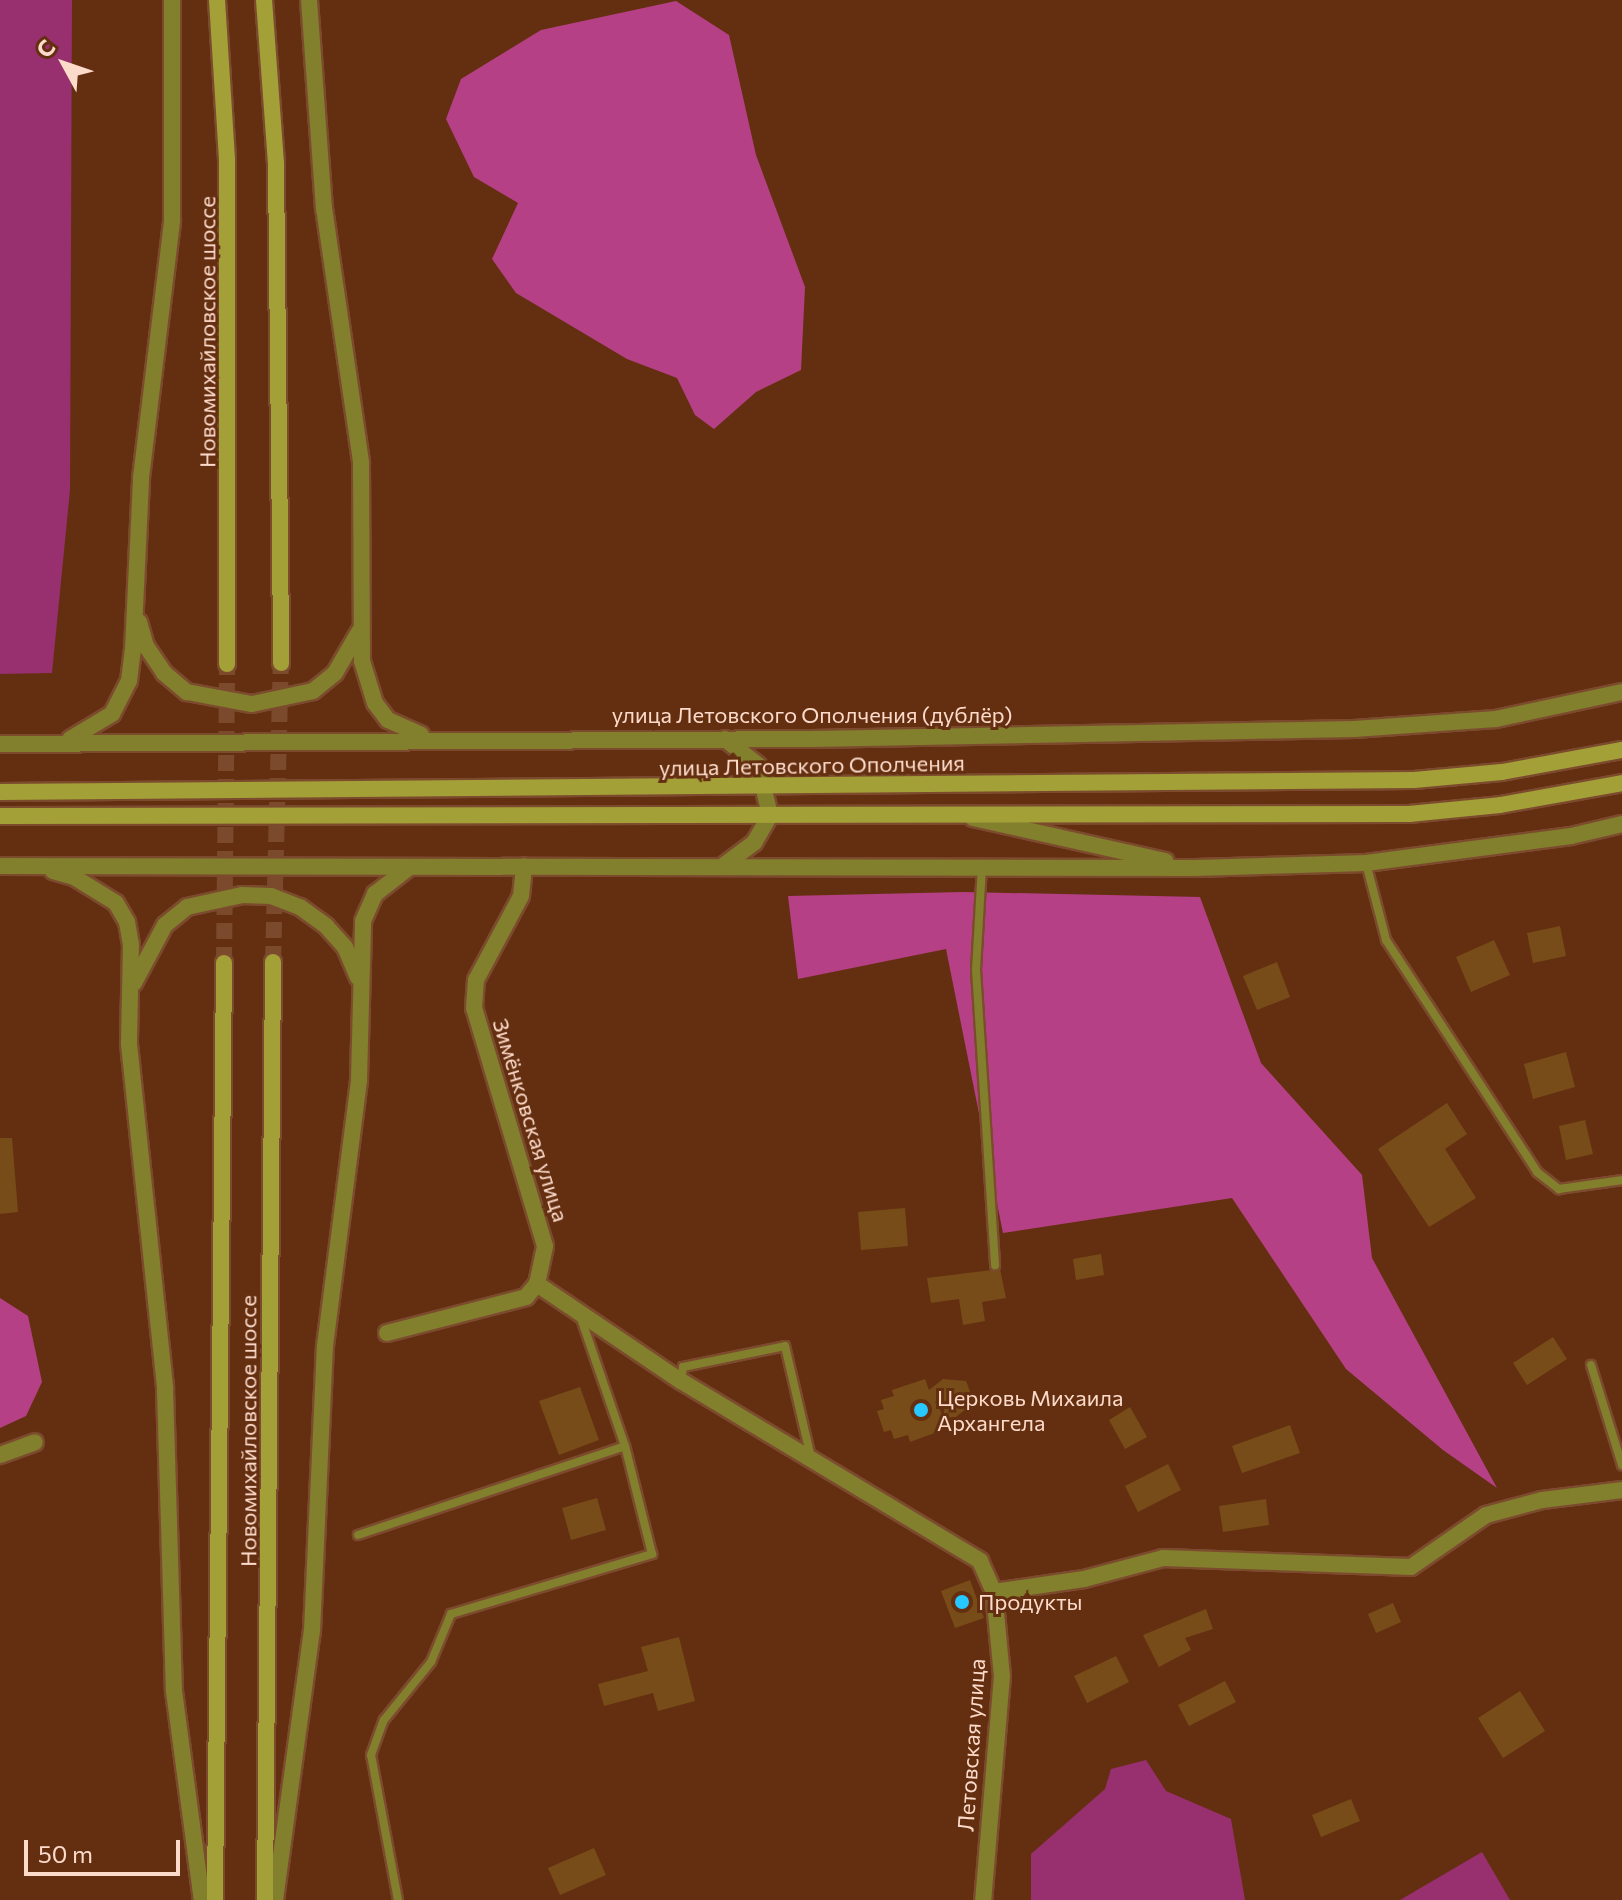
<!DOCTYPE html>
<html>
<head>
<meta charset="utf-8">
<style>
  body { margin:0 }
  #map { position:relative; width:1622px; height:1900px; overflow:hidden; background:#642f10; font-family:Commissioner,sans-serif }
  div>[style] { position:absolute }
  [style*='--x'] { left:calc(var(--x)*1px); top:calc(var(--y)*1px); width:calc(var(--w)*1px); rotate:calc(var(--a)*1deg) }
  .green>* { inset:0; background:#982f6e }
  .forest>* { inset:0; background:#b64086 }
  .building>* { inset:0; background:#774c18 }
  .secondary-tunnel>* { height:16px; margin-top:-8px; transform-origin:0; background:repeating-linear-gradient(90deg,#7b492c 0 16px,transparent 0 24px) }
  .roads { filter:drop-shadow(2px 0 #7c4b2e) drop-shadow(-2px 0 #7c4b2e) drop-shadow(0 2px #7c4b2e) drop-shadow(0 -2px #7c4b2e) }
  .service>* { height:8px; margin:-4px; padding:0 4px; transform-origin:4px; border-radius:4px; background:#827f2d }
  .minor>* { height:16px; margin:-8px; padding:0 8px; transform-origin:8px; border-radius:8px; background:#827f2d }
  .tertiary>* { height:16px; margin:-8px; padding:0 8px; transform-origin:8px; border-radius:8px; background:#827f2d }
  .secondary>* { height:16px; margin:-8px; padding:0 8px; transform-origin:8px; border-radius:8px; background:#a4a038 }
  .dots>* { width:22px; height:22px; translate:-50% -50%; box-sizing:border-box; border:4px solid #642f10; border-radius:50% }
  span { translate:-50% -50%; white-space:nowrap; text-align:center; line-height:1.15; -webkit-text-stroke:6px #642f10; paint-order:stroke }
  .street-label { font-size:22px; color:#fddbcb }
  .poi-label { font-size:22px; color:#fddbcb }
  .left { translate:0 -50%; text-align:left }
  .north { position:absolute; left:24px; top:24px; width:80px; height:80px; -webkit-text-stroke:6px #642f10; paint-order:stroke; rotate:310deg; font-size:22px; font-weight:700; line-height:32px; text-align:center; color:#fddbcb }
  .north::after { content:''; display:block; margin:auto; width:28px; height:36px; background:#fddbcb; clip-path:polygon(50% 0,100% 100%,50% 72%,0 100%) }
  .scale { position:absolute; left:24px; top:1840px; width:156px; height:36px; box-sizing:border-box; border:4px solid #fddbcb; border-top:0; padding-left:10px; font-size:24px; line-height:28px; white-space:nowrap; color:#fddbcb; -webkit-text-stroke:6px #642f10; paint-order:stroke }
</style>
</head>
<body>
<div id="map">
  <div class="green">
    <div style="clip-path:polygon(0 0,72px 0,70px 490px,52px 673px,0 674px)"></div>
    <div style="clip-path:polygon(1146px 1760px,1166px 1791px,1231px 1819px,1245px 1900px,1031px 1900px,1031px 1854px,1105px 1789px,1111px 1769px)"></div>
    <div style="clip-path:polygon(1482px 1852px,1510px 1900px,1400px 1900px)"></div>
  </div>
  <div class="forest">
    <div style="clip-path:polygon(676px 1px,729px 35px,756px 155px,805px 287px,801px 370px,756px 392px,714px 429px,695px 415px,677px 378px,627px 359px,516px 293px,492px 259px,518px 203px,474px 177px,446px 119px,461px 79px,541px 30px)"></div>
    <div style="clip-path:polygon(963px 892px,1200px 897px,1261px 1063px,1362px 1175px,1372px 1258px,1497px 1488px,1443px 1450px,1346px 1369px,1232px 1198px,1003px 1233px,946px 949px,798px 979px,788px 896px)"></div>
    <div style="clip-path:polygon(0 1298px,28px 1316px,42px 1382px,26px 1416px,0 1428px)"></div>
  </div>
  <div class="building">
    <div style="clip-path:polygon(1560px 926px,1566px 956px,1533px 963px,1527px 933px)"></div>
    <div style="clip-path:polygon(1494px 940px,1510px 975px,1471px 992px,1456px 957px)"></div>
    <div style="clip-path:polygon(1277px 962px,1290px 997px,1257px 1010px,1243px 976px)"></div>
    <div style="clip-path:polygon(1566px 1052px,1575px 1087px,1533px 1099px,1524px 1064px)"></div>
    <div style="clip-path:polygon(1447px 1103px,1467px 1134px,1445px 1149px,1476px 1198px,1429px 1227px,1378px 1149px)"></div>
    <div style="clip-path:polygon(1585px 1120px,1593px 1154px,1566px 1160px,1559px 1126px)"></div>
    <div style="clip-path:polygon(0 1138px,12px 1138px,18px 1212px,0 1214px)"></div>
    <div style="clip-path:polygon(905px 1208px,908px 1246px,861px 1250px,858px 1212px)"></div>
    <div style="clip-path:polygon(1101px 1254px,1104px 1275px,1076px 1280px,1073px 1259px)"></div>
    <div style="clip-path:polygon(1000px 1269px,1006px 1298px,982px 1302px,985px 1321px,963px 1325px,959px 1299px,931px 1303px,927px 1278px)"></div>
    <div style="clip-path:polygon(1553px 1337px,1567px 1359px,1527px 1385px,1513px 1363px)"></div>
    <div style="clip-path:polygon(925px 1379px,929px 1390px,943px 1379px,966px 1381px,974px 1402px,956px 1417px,939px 1419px,943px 1430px,910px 1442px,908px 1435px,894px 1439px,891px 1430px,884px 1432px,877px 1411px,884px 1409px,881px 1400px,894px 1396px,892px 1390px)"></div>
    <div style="clip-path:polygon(580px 1387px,599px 1440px,559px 1455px,539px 1401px)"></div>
    <div style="clip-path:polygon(1130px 1407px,1147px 1437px,1125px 1449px,1109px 1420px)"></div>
    <div style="clip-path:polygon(1290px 1425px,1300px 1453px,1242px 1473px,1232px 1446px)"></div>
    <div style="clip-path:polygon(1168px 1464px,1181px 1490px,1138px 1512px,1125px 1486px)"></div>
    <div style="clip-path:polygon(597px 1498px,606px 1530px,571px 1540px,562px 1508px)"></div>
    <div style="clip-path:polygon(1266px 1499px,1269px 1525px,1223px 1532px,1219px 1506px)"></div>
    <div style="clip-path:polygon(970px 1580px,984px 1618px,955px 1628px,941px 1591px)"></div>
    <div style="clip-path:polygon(1393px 1603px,1401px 1622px,1376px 1633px,1368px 1614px)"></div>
    <div style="clip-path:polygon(1206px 1609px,1213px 1629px,1185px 1638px,1191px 1650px,1159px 1667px,1143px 1635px)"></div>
    <div style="clip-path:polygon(679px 1637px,695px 1701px,658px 1711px,653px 1693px,604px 1706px,598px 1684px,648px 1671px,641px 1647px)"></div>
    <div style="clip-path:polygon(1116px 1656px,1129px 1682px,1087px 1703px,1074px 1676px)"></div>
    <div style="clip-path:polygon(1225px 1681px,1236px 1702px,1189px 1726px,1178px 1705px)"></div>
    <div style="clip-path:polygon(1520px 1691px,1545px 1731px,1503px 1758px,1478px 1718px)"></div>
    <div style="clip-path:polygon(1351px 1799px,1360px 1821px,1321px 1837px,1312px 1815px)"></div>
    <div style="clip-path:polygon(594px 1848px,606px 1875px,560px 1895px,548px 1868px)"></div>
  </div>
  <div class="secondary-tunnel">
    <div style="--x:273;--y:962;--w:299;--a:-88.5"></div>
    <div style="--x:224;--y:963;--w:299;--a:-89.4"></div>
  </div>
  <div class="roads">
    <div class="service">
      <div style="--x:1366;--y:863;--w:80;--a:75.4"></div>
      <div style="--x:1386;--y:940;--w:277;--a:56.9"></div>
      <div style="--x:1537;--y:1172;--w:28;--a:38"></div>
      <div style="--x:1559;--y:1189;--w:64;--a:-8.1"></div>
      <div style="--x:982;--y:866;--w:104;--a:93.3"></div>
      <div style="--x:976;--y:970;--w:296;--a:86.3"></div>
      <div style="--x:1591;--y:1365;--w:105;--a:72.8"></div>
      <div style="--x:681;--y:1381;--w:14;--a:-82"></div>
      <div style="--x:683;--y:1367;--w:104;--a:-11.6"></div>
      <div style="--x:785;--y:1346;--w:115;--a:76.9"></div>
      <div style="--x:358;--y:1535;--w:281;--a:-18.4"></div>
      <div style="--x:398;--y:1900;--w:147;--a:-100.5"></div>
      <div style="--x:371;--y:1755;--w:37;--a:-70"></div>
      <div style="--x:384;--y:1720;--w:75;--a:-51"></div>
      <div style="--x:431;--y:1662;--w:52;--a:-67.4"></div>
      <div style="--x:451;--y:1614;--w:210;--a:-16.6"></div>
      <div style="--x:652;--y:1554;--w:111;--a:-104"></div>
      <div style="--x:625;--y:1446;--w:139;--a:-109"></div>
    </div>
    <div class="minor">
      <div style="--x:537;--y:1284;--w:174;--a:34"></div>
      <div style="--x:681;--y:1381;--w:349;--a:31"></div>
      <div style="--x:980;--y:1561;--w:34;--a:66"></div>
      <div style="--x:994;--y:1592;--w:84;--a:84.6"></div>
      <div style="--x:1002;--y:1676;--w:225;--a:94.8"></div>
      <div style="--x:387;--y:1333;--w:144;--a:-14.5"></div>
      <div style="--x:526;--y:1297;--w:17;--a:-50"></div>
      <div style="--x:537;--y:1284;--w:39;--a:-78"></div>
      <div style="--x:545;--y:1246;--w:248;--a:-106.6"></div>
      <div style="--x:474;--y:1008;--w:28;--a:-86"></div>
      <div style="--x:476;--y:980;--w:95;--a:-61.8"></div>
      <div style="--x:521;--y:896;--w:30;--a:-84"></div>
      <div style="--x:0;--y:1455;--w:37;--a:-20"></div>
      <div style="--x:994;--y:1592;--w:91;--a:-8.2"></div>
      <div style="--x:1084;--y:1579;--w:82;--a:-14.9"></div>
      <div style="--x:1163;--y:1558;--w:248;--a:2.1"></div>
      <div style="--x:1411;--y:1567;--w:91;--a:-34.7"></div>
      <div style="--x:1486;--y:1515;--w:58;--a:-15"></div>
      <div style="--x:1542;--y:1500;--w:81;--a:-7.1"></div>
    </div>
    <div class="tertiary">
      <div style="--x:309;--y:0;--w:209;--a:85.9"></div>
      <div style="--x:324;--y:208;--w:258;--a:81.7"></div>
      <div style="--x:361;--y:463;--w:198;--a:89.7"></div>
      <div style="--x:362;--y:661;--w:44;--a:72.8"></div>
      <div style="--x:375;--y:703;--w:21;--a:53"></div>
      <div style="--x:388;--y:720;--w:36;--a:24"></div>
      <div style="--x:139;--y:622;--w:25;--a:74"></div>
      <div style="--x:146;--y:646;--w:32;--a:56"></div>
      <div style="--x:164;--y:673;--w:30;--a:40"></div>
      <div style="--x:187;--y:692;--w:66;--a:10.5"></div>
      <div style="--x:252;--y:704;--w:62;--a:-12"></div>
      <div style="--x:313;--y:691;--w:28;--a:-39"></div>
      <div style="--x:335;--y:673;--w:48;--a:-59.7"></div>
      <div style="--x:70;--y:739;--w:49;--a:-30.8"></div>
      <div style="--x:112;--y:714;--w:37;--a:-63"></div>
      <div style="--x:129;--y:681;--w:31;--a:-83"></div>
      <div style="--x:133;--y:650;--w:172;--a:-87.3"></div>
      <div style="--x:141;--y:478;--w:260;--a:-83.1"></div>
      <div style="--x:172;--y:220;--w:220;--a:-90"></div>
      <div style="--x:0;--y:744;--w:812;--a:-0.35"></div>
      <div style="--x:812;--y:739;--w:542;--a:-1.06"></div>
      <div style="--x:1354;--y:729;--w:142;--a:-4"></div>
      <div style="--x:1496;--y:719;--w:129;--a:-12.1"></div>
      <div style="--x:973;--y:818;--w:197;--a:12.6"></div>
      <div style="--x:0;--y:866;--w:1195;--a:0.1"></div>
      <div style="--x:1195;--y:868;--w:171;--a:-1.7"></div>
      <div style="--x:1366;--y:863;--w:207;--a:-7.5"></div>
      <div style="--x:1571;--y:836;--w:52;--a:-13.2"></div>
      <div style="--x:723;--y:866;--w:39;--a:-37"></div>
      <div style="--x:754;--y:843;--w:32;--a:-60"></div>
      <div style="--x:770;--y:815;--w:51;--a:-103.5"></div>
      <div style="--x:758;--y:765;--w:42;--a:-141.8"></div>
      <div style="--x:53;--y:871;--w:22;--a:16"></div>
      <div style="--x:74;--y:877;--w:49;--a:31.8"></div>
      <div style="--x:116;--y:903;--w:22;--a:60"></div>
      <div style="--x:127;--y:922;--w:23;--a:80"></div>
      <div style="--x:131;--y:945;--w:99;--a:91.2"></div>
      <div style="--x:129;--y:1044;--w:347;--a:84"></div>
      <div style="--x:165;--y:1389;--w:302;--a:88.3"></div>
      <div style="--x:174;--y:1691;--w:211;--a:82.4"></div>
      <div style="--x:134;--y:983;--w:66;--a:-61.9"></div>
      <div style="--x:165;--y:925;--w:28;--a:-39"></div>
      <div style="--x:187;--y:907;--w:56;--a:-12.3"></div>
      <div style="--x:242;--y:895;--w:29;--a:2"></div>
      <div style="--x:271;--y:896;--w:31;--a:21"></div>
      <div style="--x:300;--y:907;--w:32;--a:36"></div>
      <div style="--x:326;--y:926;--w:28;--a:48"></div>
      <div style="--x:345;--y:947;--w:33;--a:67"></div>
      <div style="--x:275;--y:1900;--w:272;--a:-82.2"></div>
      <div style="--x:312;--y:1631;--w:285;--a:-87.4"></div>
      <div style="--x:325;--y:1346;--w:269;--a:-82.7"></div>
      <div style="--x:359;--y:1079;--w:158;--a:-88.5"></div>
      <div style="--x:363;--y:921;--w:30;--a:-66"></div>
      <div style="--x:375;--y:894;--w:41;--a:-38"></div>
    </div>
    <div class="secondary">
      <div style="--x:217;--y:0;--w:160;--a:86.4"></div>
      <div style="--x:227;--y:160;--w:504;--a:90"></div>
      <div style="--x:264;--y:0;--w:164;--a:85.8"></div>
      <div style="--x:276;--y:164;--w:499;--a:89.4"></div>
      <div style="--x:0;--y:792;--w:1414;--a:-0.49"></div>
      <div style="--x:1414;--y:780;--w:88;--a:-5.2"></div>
      <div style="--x:1502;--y:772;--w:122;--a:-10.4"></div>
      <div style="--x:0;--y:816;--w:1409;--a:-0.08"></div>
      <div style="--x:1409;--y:814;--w:91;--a:-5.6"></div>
      <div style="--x:1500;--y:805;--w:124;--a:-10.2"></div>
      <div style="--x:215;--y:1900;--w:937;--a:-89.45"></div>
      <div style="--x:265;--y:1900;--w:938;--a:-89.51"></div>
    </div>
  </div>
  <div class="dots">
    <div style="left:921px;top:1410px;background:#27c8ff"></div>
    <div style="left:962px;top:1602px;background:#27c8ff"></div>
  </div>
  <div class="street-label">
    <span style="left:207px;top:332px;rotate:-90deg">Новомихайловское шоссе</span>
    <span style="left:812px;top:715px">улица Летовского Ополчения (дублёр)</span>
    <span style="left:812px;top:765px;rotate:-1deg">улица Летовского Ополчения</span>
    <span style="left:531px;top:1120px;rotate:73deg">Зимёнковская улица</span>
    <span style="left:248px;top:1431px;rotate:-90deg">Новомихайловское шоссе</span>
    <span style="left:971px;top:1745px;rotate:-86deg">Летовская улица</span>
  </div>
  <div class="poi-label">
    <span class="left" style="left:937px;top:1410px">Церковь Михаила<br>Архангела</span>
    <span class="left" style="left:978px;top:1602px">Продукты</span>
  </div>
  <div class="north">С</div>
  <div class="scale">50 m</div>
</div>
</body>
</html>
